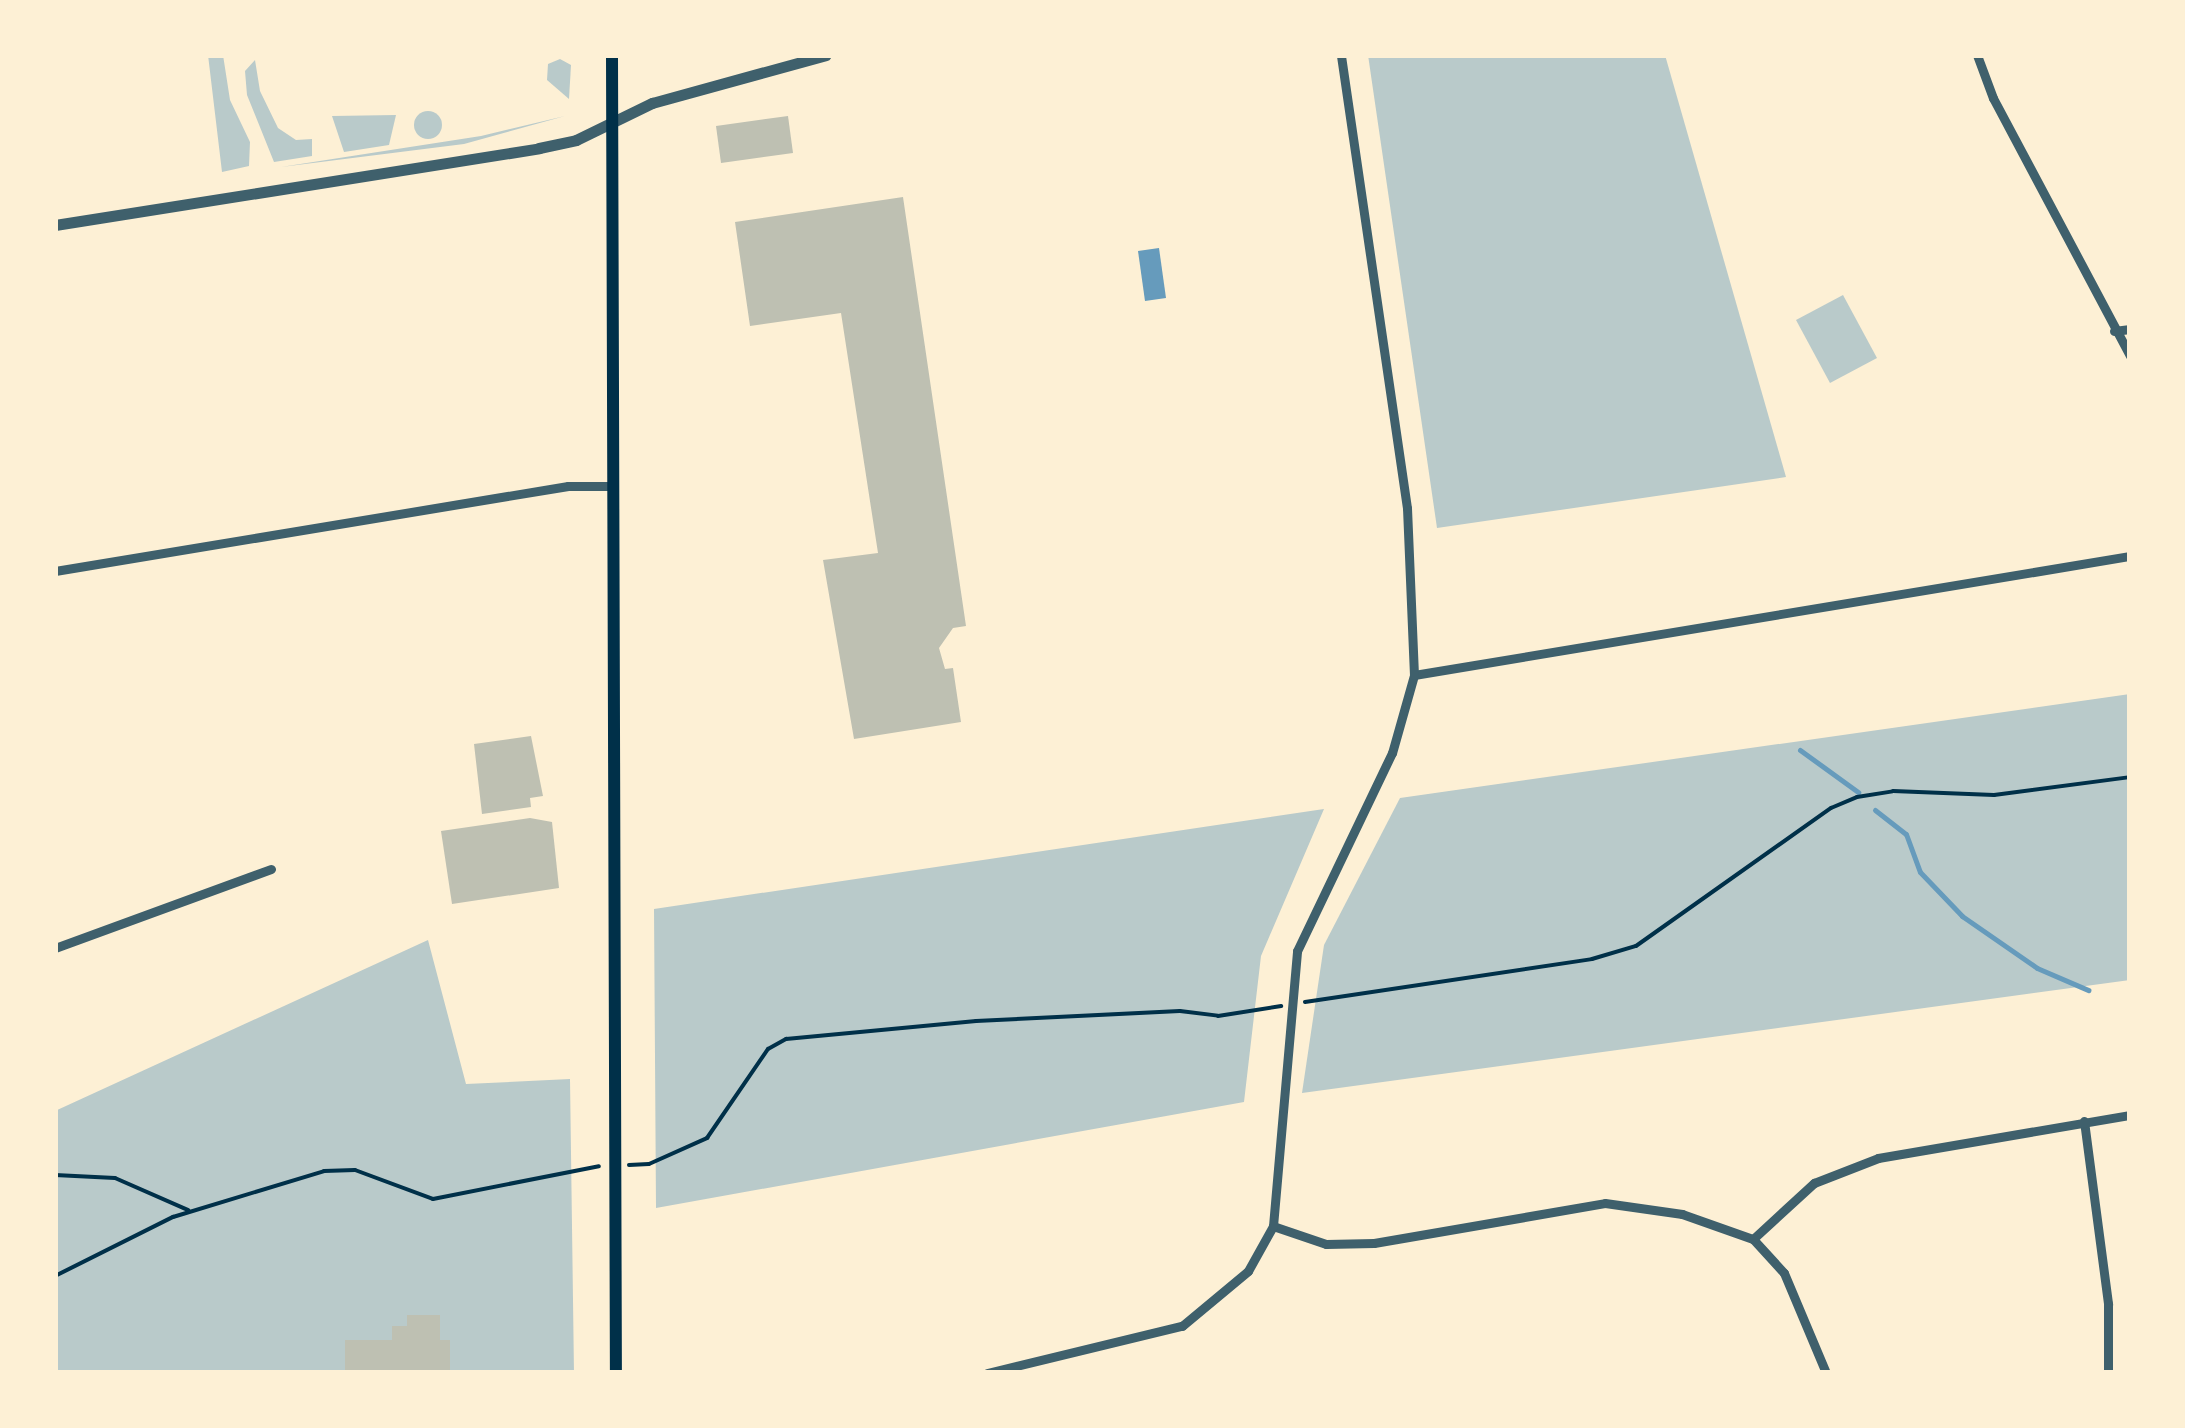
<!DOCTYPE html>
<html>
<head>
<meta charset="utf-8">
<style>
  body { margin:0 }
  #map { position:relative; width:2185px; height:1428px; overflow:hidden; background:#fdf0d5; font-family:"IBM Plex Serif",serif }
  div>[style] { position:absolute }
  [style*='--x'] { left:calc(var(--x)*1px); top:calc(var(--y)*1px); width:calc(var(--w)*1px); rotate:calc(var(--a)*1deg) }
  .green>* { inset:0; background:#b9caca }
  .round { border-radius:50% }
  .water>* { inset:0; background:#669bbc }
  .stream>* { height:5px; margin:-2.5px; padding:0 2.5px; transform-origin:2.5px; border-radius:2.5px; background:#669bbc }
  .building>* { inset:0; background:#bec0b2 }
  .path>* { height:4px; margin:-2px; padding:0 2px; transform-origin:2px; border-radius:2px; background:#003049 }
  .minor>* { height:9px; margin:-4.5px; padding:0 4.5px; transform-origin:4.5px; border-radius:4.5px; background:#3f606c }
  .tertiary>* { height:11px; margin:-5.5px; padding:0 5.5px; transform-origin:5.5px; border-radius:5.5px; background:#3f606c }
  .secondary>* { height:12px; margin:-6px; padding:0 6px; transform-origin:6px; border-radius:6px; background:#003049 }
  span { translate:-50% -50%; white-space:nowrap; text-align:center; line-height:1.15; -webkit-text-stroke:8px #fdf0d5; paint-order:stroke }
  .frame { position:absolute; inset:0; border:58px solid #fdf0d5; pointer-events:none }
</style>
</head>
<body>
<div id="map">
  <div class="green">
    <div style="clip-path:polygon(208px 55px,223px 55px,230px 100px,250px 142px,249px 166px,222px 172px)"></div>
    <div style="clip-path:polygon(1368px 55px,1665px 55px,1786px 477px,1437px 528px)"></div>
    <div style="clip-path:polygon(560px 59px,571px 65px,569px 99px,547px 80px,548px 64px)"></div>
    <div style="clip-path:polygon(255px 60px,260px 91px,278px 128px,296px 140px,312px 139px,312px 156px,274px 162px,247px 95px,245px 71px)"></div>
    <div class="round" style="left:414px;top:111px;width:28px;height:28px"></div>
    <div style="clip-path:polygon(396px 115px,389px 145px,344px 152px,332px 116px)"></div>
    <div style="clip-path:polygon(565px 116px,464px 144px,281px 167px,481px 136px)"></div>
    <div style="clip-path:polygon(1843px 295px,1877px 358px,1830px 383px,1796px 320px)"></div>
    <div style="clip-path:polygon(2130px 694px,2130px 980px,1302px 1093px,1324px 945px,1400px 798px)"></div>
    <div style="clip-path:polygon(1324px 809px,1261px 956px,1244px 1102px,656px 1208px,654px 909px)"></div>
    <div style="clip-path:polygon(428px 940px,466px 1084px,570px 1079px,574px 1373px,55px 1373px,55px 1111px)"></div>
  </div>
  <div class="water">
    <div style="clip-path:polygon(1159px 248px,1166px 298px,1145px 301px,1138px 251px)"></div>
  </div>
  <div class="stream">
    <div style="--x:1800;--y:750;--w:72;--a:35.9"></div>
    <div style="--x:1875;--y:810;--w:39;--a:38"></div>
    <div style="--x:1906;--y:834;--w:40;--a:69.8"></div>
    <div style="--x:1920;--y:872;--w:61;--a:46.3"></div>
    <div style="--x:1962;--y:916;--w:91;--a:34.7"></div>
    <div style="--x:2037;--y:968;--w:56;--a:23.3"></div>
  </div>
  <div class="building">
    <div style="clip-path:polygon(788px 116px,793px 153px,721px 163px,716px 126px)"></div>
    <div style="clip-path:polygon(903px 197px,966px 626px,953px 628px,939px 648px,945px 669px,953px 668px,961px 722px,854px 739px,823px 560px,878px 553px,841px 313px,750px 326px,735px 222px)"></div>
    <div style="clip-path:polygon(531px 736px,543px 796px,530px 798px,531px 807px,482px 814px,474px 744px)"></div>
    <div style="clip-path:polygon(530px 818px,552px 822px,559px 888px,452px 904px,441px 831px)"></div>
    <div style="clip-path:polygon(407px 1315px,440px 1315px,440px 1340px,450px 1340px,450px 1373px,345px 1373px,345px 1340px,392px 1340px,392px 1326px,407px 1326px)"></div>
  </div>
  <div class="path">
    <div style="--x:1305;--y:1002;--w:290;--a:-8.5"></div>
    <div style="--x:1592;--y:959;--w:46;--a:-16.5"></div>
    <div style="--x:1636;--y:946;--w:239;--a:-35.3"></div>
    <div style="--x:1831;--y:808;--w:28;--a:-23"></div>
    <div style="--x:1857;--y:797;--w:36;--a:-9"></div>
    <div style="--x:1893;--y:791;--w:101;--a:2.3"></div>
    <div style="--x:1994;--y:795;--w:137;--a:-7.5"></div>
    <div style="--x:629;--y:1165;--w:20;--a:-3"></div>
    <div style="--x:649;--y:1164;--w:64;--a:-24.1"></div>
    <div style="--x:707;--y:1138;--w:108;--a:-55.6"></div>
    <div style="--x:768;--y:1049;--w:21;--a:-29"></div>
    <div style="--x:786;--y:1039;--w:191;--a:-5.4"></div>
    <div style="--x:976;--y:1021;--w:204;--a:-2.8"></div>
    <div style="--x:1180;--y:1011;--w:38;--a:7"></div>
    <div style="--x:1218;--y:1016;--w:64;--a:-9"></div>
    <div style="--x:55;--y:1175;--w:60;--a:2.9"></div>
    <div style="--x:115;--y:1178;--w:80;--a:23.7"></div>
    <div style="--x:55;--y:1276;--w:132;--a:-26.6"></div>
    <div style="--x:173;--y:1217;--w:158;--a:-16.9"></div>
    <div style="--x:324;--y:1171;--w:31;--a:-2"></div>
    <div style="--x:355;--y:1170;--w:83;--a:20.4"></div>
    <div style="--x:433;--y:1199;--w:169;--a:-11.2"></div>
  </div>
  <div class="minor">
    <div style="--x:1977;--y:55;--w:46;--a:69.6"></div>
    <div style="--x:1993;--y:98;--w:292;--a:62"></div>
    <div style="--x:2114;--y:331;--w:16;--a:-7"></div>
    <div style="--x:55;--y:571;--w:520;--a:-9.41"></div>
    <div style="--x:568;--y:486;--w:41;--a:0"></div>
    <div style="--x:1414;--y:675;--w:726;--a:-9.44"></div>
    <div style="--x:55;--y:948;--w:230;--a:-20.1"></div>
    <div style="--x:2084;--y:1121;--w:185;--a:82.5"></div>
    <div style="--x:2108;--y:1304;--w:69;--a:90"></div>
    <div style="--x:1273;--y:1226;--w:56;--a:18.8"></div>
    <div style="--x:1326;--y:1244;--w:48;--a:-1.2"></div>
    <div style="--x:1374;--y:1243;--w:234;--a:-9.8"></div>
    <div style="--x:1605;--y:1203;--w:78;--a:8.1"></div>
    <div style="--x:1682;--y:1214;--w:75;--a:19.4"></div>
    <div style="--x:1753;--y:1239;--w:46;--a:47.6"></div>
    <div style="--x:1784;--y:1273;--w:108;--a:67.2"></div>
    <div style="--x:1753;--y:1239;--w:83;--a:-42.6"></div>
    <div style="--x:1814;--y:1183;--w:69;--a:-21.3"></div>
    <div style="--x:1878;--y:1158;--w:256;--a:-9.7"></div>
    <div style="--x:987;--y:1373;--w:201;--a:-13.6"></div>
    <div style="--x:1182;--y:1326;--w:86;--a:-39.8"></div>
    <div style="--x:1248;--y:1271;--w:51;--a:-60.9"></div>
    <div style="--x:1273;--y:1226;--w:276;--a:-85"></div>
    <div style="--x:1297;--y:951;--w:220;--a:-64.4"></div>
    <div style="--x:1392;--y:753;--w:81;--a:-74.2"></div>
    <div style="--x:1414;--y:675;--w:167;--a:-92.4"></div>
    <div style="--x:1407;--y:508;--w:458;--a:-98.3"></div>
  </div>
  <div class="tertiary">
    <div style="--x:55;--y:225;--w:490;--a:-9"></div>
    <div style="--x:539;--y:148;--w:38;--a:-12"></div>
    <div style="--x:576;--y:140;--w:85;--a:-26"></div>
    <div style="--x:652;--y:103;--w:180;--a:-15.4"></div>
  </div>
  <div class="secondary">
    <div style="--x:612;--y:55;--w:1318;--a:89.83"></div>
  </div>
  <div class="frame"></div>
</div>
</body>
</html>
